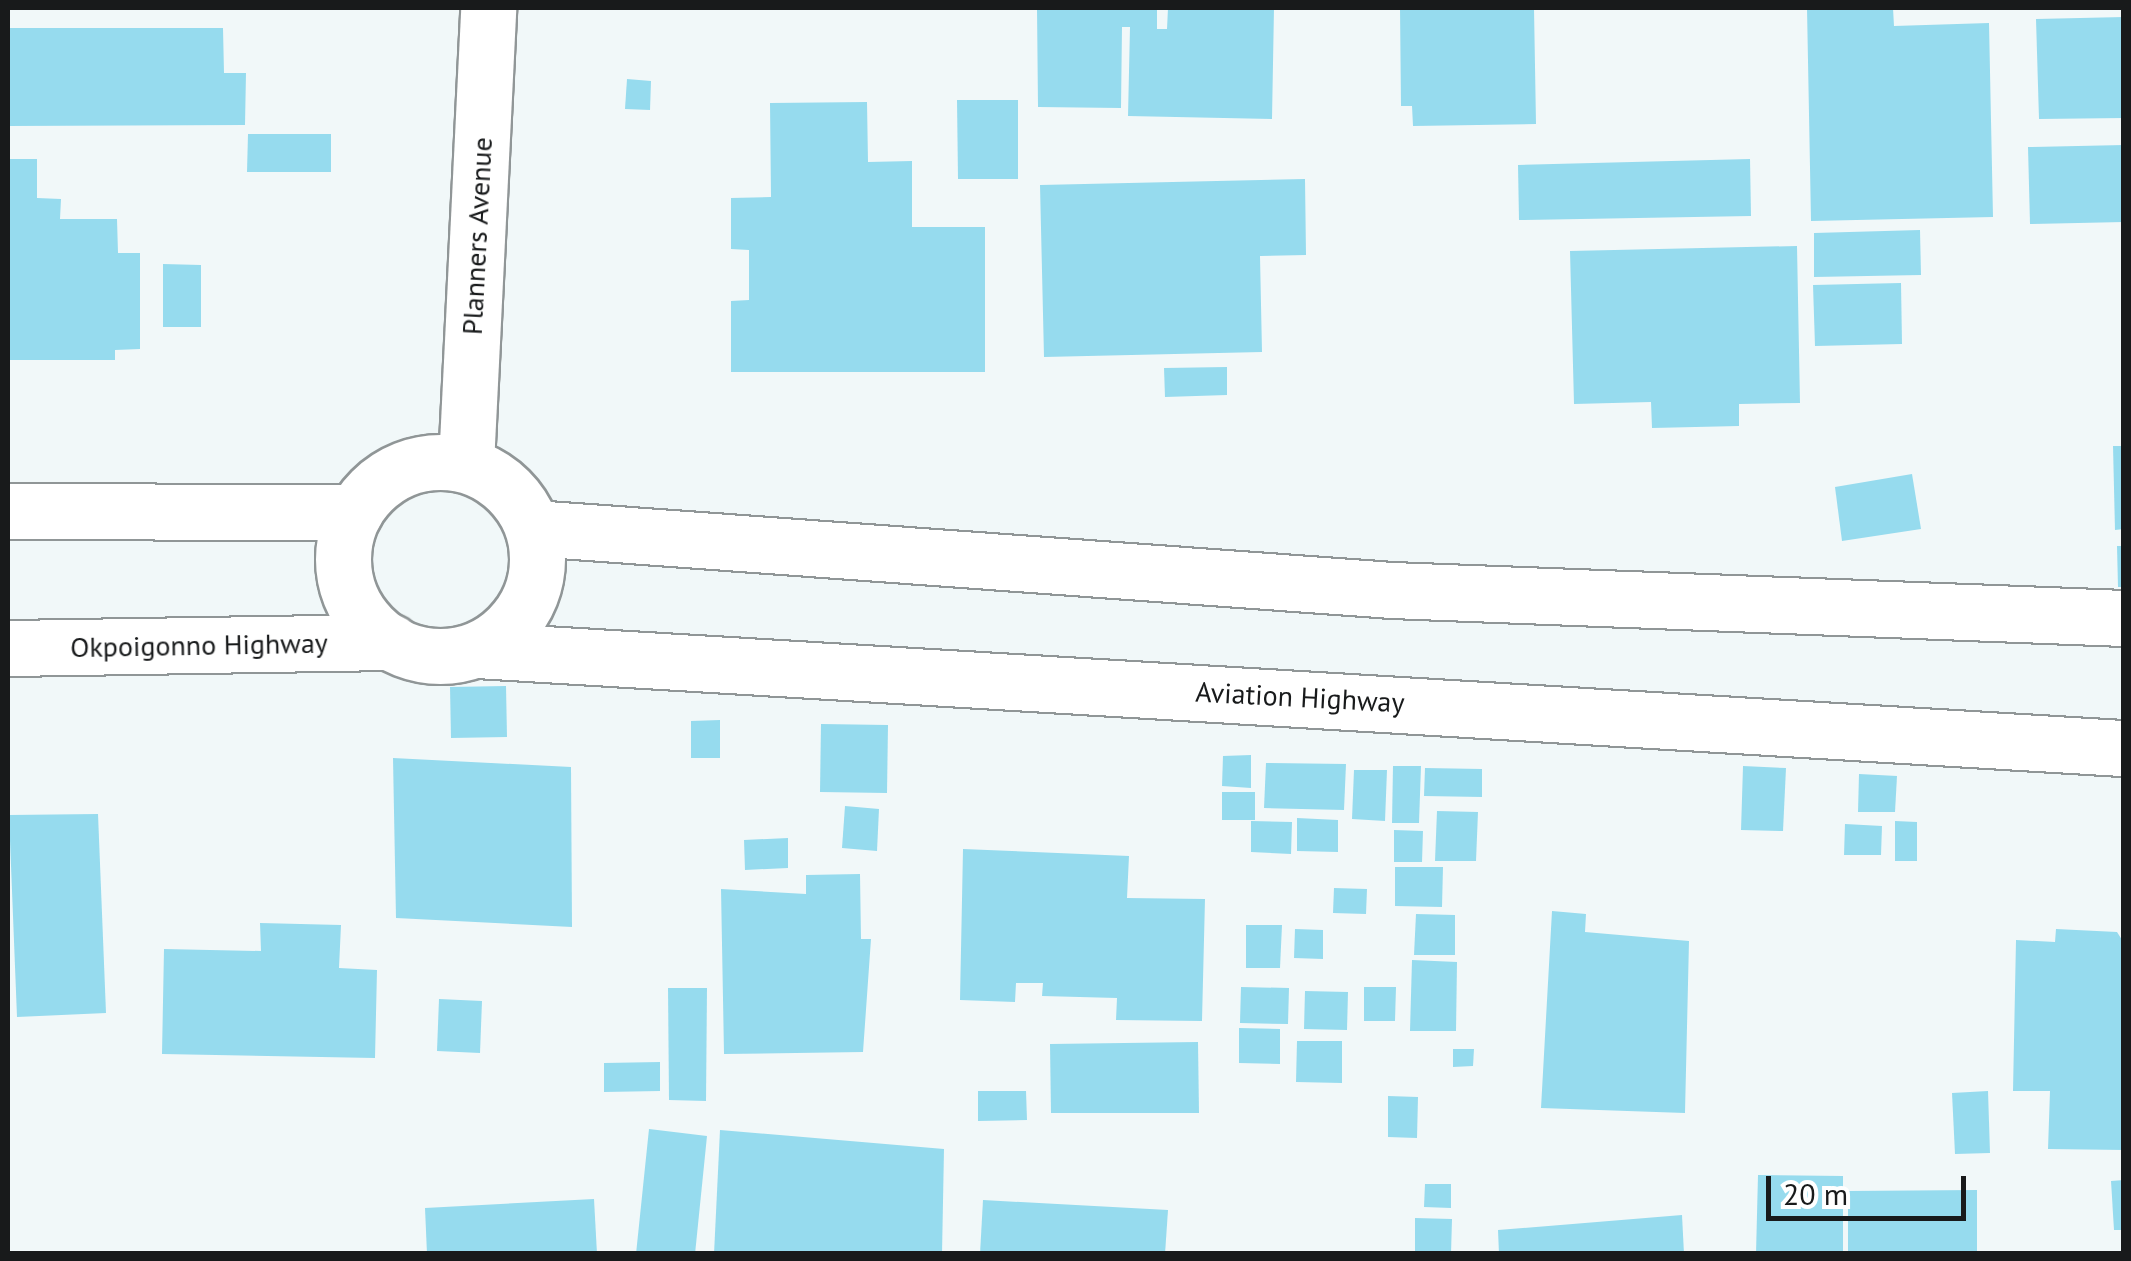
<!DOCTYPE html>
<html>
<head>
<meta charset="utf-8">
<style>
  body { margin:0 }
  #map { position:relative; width:2131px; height:1261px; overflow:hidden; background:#f1f8f9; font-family:"PT Sans",sans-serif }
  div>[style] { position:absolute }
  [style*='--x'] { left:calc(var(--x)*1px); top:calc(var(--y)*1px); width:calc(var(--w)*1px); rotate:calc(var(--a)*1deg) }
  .building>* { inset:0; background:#96dbee }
  .roads { filter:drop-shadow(2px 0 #909697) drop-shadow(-2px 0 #909697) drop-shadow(0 2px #909697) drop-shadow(0 -2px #909697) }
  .minor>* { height:55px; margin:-27.5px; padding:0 27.5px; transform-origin:27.5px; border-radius:27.5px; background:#fff }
  .minor>.ring { margin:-27.5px; padding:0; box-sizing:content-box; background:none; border:55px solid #fff; border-radius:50% }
  span { translate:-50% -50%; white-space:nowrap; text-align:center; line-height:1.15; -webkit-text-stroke:9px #fff; paint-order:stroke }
  .street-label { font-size:28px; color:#181a1b }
  .frame { position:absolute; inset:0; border:10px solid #181a1b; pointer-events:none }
  .scale { position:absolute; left:1766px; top:1176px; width:200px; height:45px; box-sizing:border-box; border:5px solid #181a1b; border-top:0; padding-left:12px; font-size:30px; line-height:35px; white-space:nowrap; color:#181a1b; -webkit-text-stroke:8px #fff; paint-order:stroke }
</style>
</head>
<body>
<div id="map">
  <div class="building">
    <div style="clip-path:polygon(1037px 8px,1157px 8px,1157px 29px,1167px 29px,1168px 8px,1274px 8px,1272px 119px,1128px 116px,1130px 27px,1122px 27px,1121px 108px,1038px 107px)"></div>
    <div style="clip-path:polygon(1400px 8px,1534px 8px,1536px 124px,1413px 126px,1412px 106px,1401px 106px)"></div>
    <div style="clip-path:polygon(1807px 8px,1893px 8px,1894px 26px,1989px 23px,1993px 217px,1811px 221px)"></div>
    <div style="clip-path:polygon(2124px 17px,2124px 118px,2039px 119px,2036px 19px)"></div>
    <div style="clip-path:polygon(8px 28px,223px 28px,224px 73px,246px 73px,245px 125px,8px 126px)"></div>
    <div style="clip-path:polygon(627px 79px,651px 81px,650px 110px,625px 109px)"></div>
    <div style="clip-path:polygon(957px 100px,1018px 100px,1018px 179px,958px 179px)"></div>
    <div style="clip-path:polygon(867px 102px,868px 162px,912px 161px,912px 227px,985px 227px,985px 372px,731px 372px,731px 301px,749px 300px,749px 250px,731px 249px,731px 198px,771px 197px,770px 103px)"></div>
    <div style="clip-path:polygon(248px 134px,331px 134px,331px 172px,247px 172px)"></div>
    <div style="clip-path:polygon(2124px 145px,2124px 222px,2030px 224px,2028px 147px)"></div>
    <div style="clip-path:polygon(8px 159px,37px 159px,37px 198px,61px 199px,60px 219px,117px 219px,118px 253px,140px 253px,140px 349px,115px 350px,115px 360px,8px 360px)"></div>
    <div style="clip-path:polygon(1750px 159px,1751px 216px,1519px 220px,1518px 165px)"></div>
    <div style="clip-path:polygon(1305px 179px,1306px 255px,1260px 256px,1262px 352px,1044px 357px,1040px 185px)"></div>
    <div style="clip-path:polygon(1920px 230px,1921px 275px,1814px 277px,1814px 233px)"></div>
    <div style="clip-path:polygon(1797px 246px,1800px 403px,1739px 404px,1739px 426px,1652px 428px,1651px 402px,1574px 404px,1570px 251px)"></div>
    <div style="clip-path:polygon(163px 264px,201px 265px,201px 327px,163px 327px)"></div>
    <div style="clip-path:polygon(1901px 283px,1902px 344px,1815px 346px,1813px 285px)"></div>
    <div style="clip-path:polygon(1227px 367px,1227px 395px,1165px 397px,1164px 368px)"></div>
    <div style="clip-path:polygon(2113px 446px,2124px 446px,2124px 529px,2115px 530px)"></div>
    <div style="clip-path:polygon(1912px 474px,1921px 529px,1842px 541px,1835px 487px)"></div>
    <div style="clip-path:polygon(2117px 546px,2124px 546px,2124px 587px,2118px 587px)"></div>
    <div style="clip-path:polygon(506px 686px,507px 737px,451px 738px,450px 687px)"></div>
    <div style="clip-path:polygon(720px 720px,720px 758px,691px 758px,691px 721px)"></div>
    <div style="clip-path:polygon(821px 724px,888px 725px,887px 793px,820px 792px)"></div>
    <div style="clip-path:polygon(1251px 755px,1251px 788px,1222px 786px,1223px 756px)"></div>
    <div style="clip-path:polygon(393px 758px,571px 767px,572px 927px,396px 918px)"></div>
    <div style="clip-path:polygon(1266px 763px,1346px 764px,1344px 810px,1264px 808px)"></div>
    <div style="clip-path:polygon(1393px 766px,1421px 766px,1419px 823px,1392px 823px)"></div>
    <div style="clip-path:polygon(1743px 766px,1786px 768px,1783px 831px,1741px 830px)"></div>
    <div style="clip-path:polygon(1425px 768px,1482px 769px,1482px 797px,1424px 796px)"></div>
    <div style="clip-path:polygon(1354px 770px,1387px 770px,1385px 821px,1352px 819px)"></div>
    <div style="clip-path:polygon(1859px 774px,1897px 776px,1895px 812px,1858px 812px)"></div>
    <div style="clip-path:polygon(1222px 792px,1255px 792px,1255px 820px,1222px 820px)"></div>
    <div style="clip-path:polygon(845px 806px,879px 809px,877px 851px,842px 848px)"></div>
    <div style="clip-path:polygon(1437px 811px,1478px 812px,1476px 861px,1435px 861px)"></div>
    <div style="clip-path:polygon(98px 814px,106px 1013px,17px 1017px,9px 815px)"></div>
    <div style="clip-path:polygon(1297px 818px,1338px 820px,1338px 852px,1297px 851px)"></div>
    <div style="clip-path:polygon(1251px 821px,1292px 822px,1291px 854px,1251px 852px)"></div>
    <div style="clip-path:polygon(1895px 821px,1917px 822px,1917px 861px,1895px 861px)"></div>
    <div style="clip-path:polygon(1845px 824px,1882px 826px,1881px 855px,1844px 855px)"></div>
    <div style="clip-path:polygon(1394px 830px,1423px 831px,1422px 862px,1394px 862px)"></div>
    <div style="clip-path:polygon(788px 838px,788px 868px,745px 870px,744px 840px)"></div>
    <div style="clip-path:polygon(963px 849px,1129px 856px,1127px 898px,1205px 899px,1202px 1021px,1116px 1020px,1117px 998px,1042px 996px,1043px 983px,1016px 983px,1015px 1002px,960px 1000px)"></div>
    <div style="clip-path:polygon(1395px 867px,1443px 867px,1442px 907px,1395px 906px)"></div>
    <div style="clip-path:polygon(860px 874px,861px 939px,871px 939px,863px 1052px,724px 1054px,721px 889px,806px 894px,806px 875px)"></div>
    <div style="clip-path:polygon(1334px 888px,1367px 889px,1366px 914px,1333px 913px)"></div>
    <div style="clip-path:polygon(1552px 911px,1586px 914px,1585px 932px,1689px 941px,1685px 1113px,1541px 1108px)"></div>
    <div style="clip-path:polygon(1416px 914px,1455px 915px,1455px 955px,1414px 955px)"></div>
    <div style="clip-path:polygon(260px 923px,341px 925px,339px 968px,377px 970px,375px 1058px,162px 1054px,164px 949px,261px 951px)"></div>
    <div style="clip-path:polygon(1246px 925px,1282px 925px,1280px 968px,1246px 968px)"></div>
    <div style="clip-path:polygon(1295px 929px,1323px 930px,1323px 959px,1294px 958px)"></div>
    <div style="clip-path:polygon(2056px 929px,2117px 932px,2124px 943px,2124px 1150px,2048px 1149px,2050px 1091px,2013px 1091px,2016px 940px,2055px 942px)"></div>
    <div style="clip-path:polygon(1412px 960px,1457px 962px,1456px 1031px,1410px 1031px)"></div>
    <div style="clip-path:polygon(1241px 987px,1289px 988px,1288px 1024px,1240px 1023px)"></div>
    <div style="clip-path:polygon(1364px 987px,1396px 987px,1395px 1021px,1364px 1021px)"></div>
    <div style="clip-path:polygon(668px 988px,707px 988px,706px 1101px,669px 1100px)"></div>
    <div style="clip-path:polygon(1305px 991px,1348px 992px,1347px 1030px,1304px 1029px)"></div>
    <div style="clip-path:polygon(439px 999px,482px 1001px,480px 1053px,437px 1051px)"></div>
    <div style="clip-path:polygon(1239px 1028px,1280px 1029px,1280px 1064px,1239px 1063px)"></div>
    <div style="clip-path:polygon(1297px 1041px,1342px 1041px,1342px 1083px,1296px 1082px)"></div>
    <div style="clip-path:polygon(1198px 1042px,1199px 1113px,1051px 1113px,1050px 1044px)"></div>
    <div style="clip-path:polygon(1453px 1049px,1474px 1049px,1473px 1066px,1453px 1067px)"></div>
    <div style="clip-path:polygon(660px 1062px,660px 1091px,604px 1092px,604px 1063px)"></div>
    <div style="clip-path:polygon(978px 1091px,1026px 1091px,1027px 1120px,978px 1121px)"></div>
    <div style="clip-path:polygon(1988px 1091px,1990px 1153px,1955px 1154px,1952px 1093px)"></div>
    <div style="clip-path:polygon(1388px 1096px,1418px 1097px,1417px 1138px,1388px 1137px)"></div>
    <div style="clip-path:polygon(649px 1129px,707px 1136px,695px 1254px,636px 1254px)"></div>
    <div style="clip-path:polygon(720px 1130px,944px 1149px,942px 1254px,714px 1254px)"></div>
    <div style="clip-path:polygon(1758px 1175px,1843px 1176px,1843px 1254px,1756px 1254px)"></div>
    <div style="clip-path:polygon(2124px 1180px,2124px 1230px,2114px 1230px,2111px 1181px)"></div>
    <div style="clip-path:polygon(1425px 1184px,1451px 1184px,1451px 1208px,1424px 1207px)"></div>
    <div style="clip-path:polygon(1977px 1190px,1977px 1254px,1848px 1254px,1848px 1191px)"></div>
    <div style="clip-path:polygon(594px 1199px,597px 1254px,427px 1254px,425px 1208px)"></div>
    <div style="clip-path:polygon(983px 1200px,1168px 1210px,1165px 1254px,980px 1254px)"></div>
    <div style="clip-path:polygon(1682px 1215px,1684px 1254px,1499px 1254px,1498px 1230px)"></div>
    <div style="clip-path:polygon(1415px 1218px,1452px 1219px,1451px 1254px,1415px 1254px)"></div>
  </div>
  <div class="roads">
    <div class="minor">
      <div class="ring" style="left:343px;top:462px;width:139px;height:139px"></div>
      <div style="--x:466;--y:464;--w:457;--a:-87.2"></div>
      <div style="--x:8;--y:511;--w:347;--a:0.2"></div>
      <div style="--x:533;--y:528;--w:861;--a:4.13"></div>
      <div style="--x:1392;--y:590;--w:733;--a:2.19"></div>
      <div style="--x:8;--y:648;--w:383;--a:-0.9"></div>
      <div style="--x:477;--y:650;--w:1650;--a:3.41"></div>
    </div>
  </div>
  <div class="street-label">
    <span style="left:477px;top:236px;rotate:-87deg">Planners Avenue</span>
    <span style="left:199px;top:645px;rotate:-1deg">Okpoigonno Highway</span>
    <span style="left:1300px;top:697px;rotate:3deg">Aviation Highway</span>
  </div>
  <div class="frame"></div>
  <div class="scale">20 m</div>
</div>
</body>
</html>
